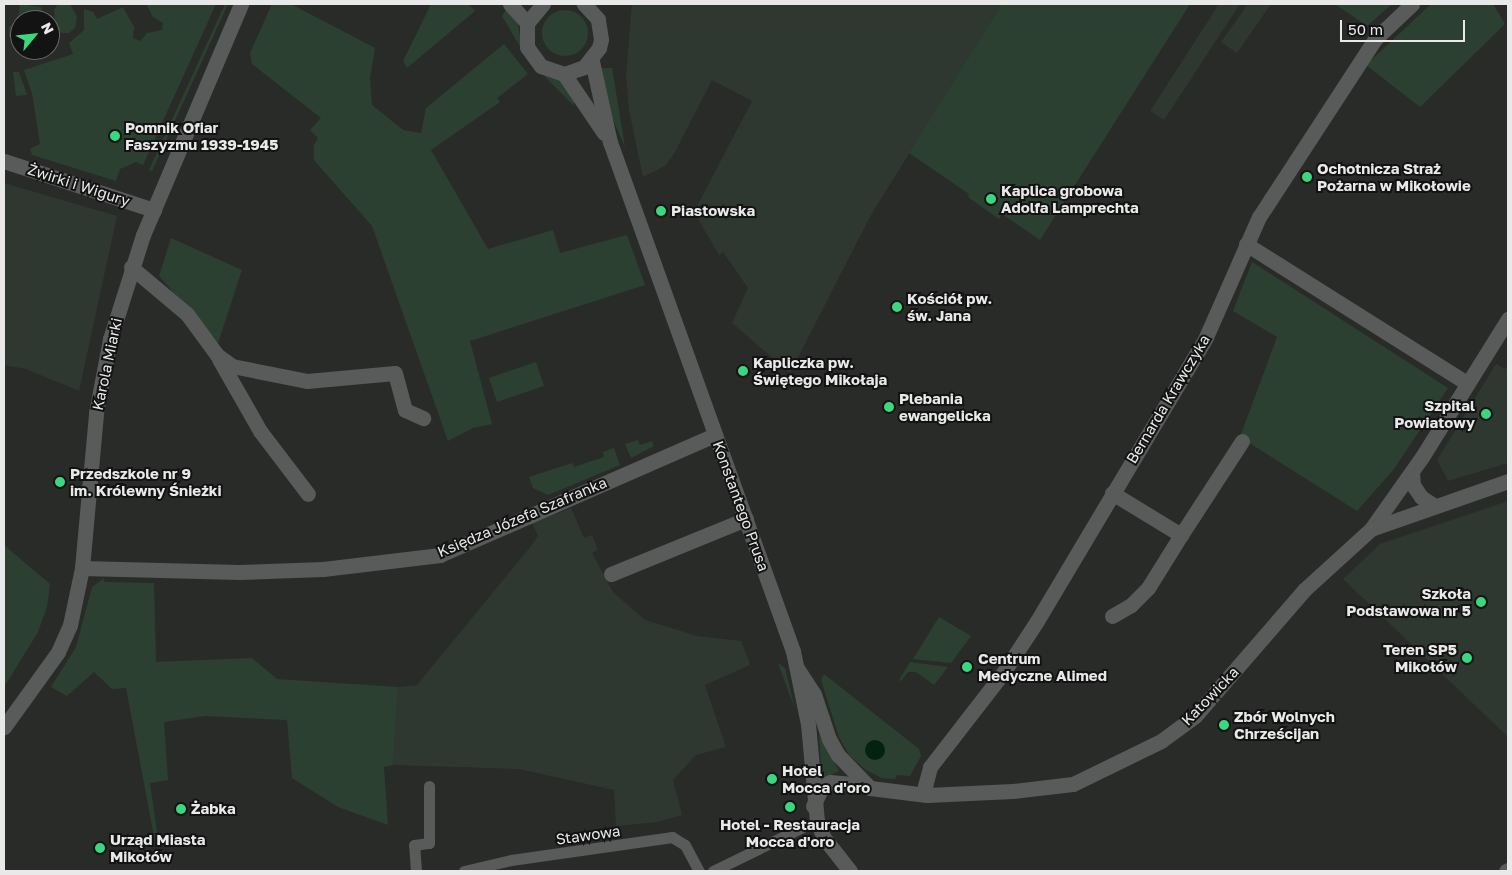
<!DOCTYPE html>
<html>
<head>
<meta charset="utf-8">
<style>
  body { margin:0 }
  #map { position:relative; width:1512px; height:875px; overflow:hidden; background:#292b29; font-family:"Golos Text",sans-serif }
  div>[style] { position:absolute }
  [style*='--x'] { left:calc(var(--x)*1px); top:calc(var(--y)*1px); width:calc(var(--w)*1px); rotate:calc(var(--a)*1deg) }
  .built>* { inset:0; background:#2f3731 }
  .green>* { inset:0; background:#2b4031 }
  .round { border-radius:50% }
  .water>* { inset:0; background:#042210 }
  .pedestrian>* { height:11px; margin:-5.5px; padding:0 5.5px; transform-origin:5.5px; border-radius:5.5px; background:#595a5a }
  .minor>* { height:15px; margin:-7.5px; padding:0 7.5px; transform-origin:7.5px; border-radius:7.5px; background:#595a5a }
  .tertiary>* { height:15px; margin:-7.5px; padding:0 7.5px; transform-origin:7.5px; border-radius:7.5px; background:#595a5a }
  .dots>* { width:14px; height:14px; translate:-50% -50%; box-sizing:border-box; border:2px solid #121312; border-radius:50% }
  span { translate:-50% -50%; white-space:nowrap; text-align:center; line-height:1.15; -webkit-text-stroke:4px #121312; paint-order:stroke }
  .poi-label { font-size:15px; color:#e8e9e8; font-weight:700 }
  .left { translate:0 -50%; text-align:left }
  .right { translate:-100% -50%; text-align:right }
  .street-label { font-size:15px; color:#e8e9e8 }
  .frame { position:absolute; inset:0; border:5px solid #e8e9e8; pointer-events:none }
  .north { position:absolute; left:10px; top:10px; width:50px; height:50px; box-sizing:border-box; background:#121312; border:1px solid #686968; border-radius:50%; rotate:62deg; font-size:14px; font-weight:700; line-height:20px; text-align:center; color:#e8e9e8 }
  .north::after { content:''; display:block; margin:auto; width:18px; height:22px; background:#3bd77f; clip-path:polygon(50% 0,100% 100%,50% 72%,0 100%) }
  .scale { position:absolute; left:1340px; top:20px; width:125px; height:22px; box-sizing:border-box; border:2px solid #e8e9e8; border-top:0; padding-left:6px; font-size:15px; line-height:18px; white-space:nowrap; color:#e8e9e8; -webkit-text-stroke:4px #121312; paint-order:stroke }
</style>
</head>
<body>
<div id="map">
  <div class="built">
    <div style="clip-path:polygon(632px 4px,1002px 4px,871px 215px,790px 373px,732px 323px,748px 288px,723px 252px,719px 255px,694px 212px,752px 101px,712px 80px,674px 154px,665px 166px,643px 177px,629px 110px,626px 74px)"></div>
    <div style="clip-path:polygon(1219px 4px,1240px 4px,1164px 120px,1150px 111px)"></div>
    <div style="clip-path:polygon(1248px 4px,1271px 4px,1237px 53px,1221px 42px)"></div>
    <div style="clip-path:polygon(4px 183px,117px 216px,79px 391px,26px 369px,4px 365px)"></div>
    <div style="clip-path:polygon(1496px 364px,1505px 369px,1508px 364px,1508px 463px,1448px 481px,1437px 460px)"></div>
    <div style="clip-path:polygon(1508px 501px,1508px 737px,1343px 579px,1380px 544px)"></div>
    <div style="clip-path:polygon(571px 508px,584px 538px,592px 535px,598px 550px,592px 553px,613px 592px,645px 620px,697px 636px,741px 641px,749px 661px,750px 665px,705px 685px,726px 747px,696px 755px,673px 780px,682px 815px,658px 822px,616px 826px,614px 790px,519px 769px,393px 765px,398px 687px,417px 685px,531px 546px,538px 536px,532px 523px)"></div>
  </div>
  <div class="green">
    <div style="clip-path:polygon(20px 4px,41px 7px,46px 20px,20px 20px,20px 33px,9px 37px,9px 27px,18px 20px)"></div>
    <div style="clip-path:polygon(58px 4px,70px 4px,77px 17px,75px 28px,69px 33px,61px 33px,55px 26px,54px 10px)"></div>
    <div style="clip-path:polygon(146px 4px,216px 4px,143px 165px,136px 162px,120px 169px,116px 181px,32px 155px,30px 149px,40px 144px,32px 93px,24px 70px,73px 54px,69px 43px,84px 30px,84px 9px,93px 12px,97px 19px,123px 7px,134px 27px,133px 38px,140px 41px,147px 33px,162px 30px,163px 23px,153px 17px)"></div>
    <div style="clip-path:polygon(225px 4px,228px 4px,152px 171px,149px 170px)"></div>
    <div style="clip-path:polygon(272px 4px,291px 4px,375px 48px,370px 78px,372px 105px,403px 130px,421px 133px,426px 108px,504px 44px,528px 74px,497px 98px,500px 102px,431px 150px,488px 249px,553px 230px,560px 253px,627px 235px,645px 285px,470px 341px,492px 424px,473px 428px,448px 441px,372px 226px,314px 160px,314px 145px,318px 138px,310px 130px,321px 118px,252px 64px,250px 53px)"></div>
    <div style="clip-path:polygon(431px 4px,468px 4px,475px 11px,407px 68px,403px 61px)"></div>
    <div style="clip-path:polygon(1002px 4px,1190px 4px,1040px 240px,1002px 214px,999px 219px,968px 197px,969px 194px,909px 153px)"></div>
    <div style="clip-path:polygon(1335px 4px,1392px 4px,1367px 26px)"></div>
    <div style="clip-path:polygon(1431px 4px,1493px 4px,1505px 24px,1420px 107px,1366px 65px)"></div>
    <div style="clip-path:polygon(507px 8px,518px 24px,522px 50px,502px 16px)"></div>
    <div class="round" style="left:542px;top:10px;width:46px;height:46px"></div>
    <div style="clip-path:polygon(601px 68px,612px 68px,625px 147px,611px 115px)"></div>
    <div style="clip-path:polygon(539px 71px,560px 80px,576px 100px,573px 105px)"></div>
    <div style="clip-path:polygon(13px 72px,19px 72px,27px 95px,16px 96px)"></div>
    <div style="clip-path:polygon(171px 238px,242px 270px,218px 343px,159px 276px)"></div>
    <div style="clip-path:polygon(1252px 262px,1448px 388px,1394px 469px,1357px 511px,1240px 437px,1277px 337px,1233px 311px)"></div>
    <div style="clip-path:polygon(536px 362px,544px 386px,497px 402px,489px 378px)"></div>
    <div style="clip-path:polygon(638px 440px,640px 445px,652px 441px,654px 446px,631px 458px,625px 444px)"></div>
    <div style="clip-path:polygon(614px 448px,620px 465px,548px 495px,533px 488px,529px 477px,572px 463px,574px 467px,604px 457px,603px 452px)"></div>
    <div style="clip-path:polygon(4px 545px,50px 584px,47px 607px,38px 632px,4px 687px)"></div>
    <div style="clip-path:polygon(104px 578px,104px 582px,154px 583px,156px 662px,252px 658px,277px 679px,398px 687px,393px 765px,384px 767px,388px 825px,338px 807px,292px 778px,287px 720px,205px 716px,164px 722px,168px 780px,150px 783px,159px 846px,156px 847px,126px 688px,112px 689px,94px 672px,67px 696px,51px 687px,76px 647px,92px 587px)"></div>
    <div style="clip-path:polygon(939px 617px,971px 636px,951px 663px,913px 659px)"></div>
    <div style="clip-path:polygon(910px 662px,948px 667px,934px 685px,916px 672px,908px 672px,901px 681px,899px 680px)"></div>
    <div style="clip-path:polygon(778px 663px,785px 668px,795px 709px)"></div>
    <div style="clip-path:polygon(824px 674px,919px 749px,921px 756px,910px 776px,897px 775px,895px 779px,882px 778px,866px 770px,849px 755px,839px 737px,821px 680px)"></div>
    <div style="clip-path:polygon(819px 734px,839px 771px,822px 779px)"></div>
  </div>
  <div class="water">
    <div class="round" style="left:865px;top:740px;width:20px;height:20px"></div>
  </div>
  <div class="pedestrian">
    <div style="--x:416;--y:871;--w:26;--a:-94"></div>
    <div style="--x:414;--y:845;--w:15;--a:-8"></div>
    <div style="--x:429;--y:843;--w:57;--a:-90"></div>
    <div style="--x:464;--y:871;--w:48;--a:-13.2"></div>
    <div style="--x:511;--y:860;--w:163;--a:-8.1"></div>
    <div style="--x:672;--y:837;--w:15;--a:32"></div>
    <div style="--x:685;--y:845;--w:30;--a:62"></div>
    <div style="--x:713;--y:871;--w:102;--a:-26.1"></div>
  </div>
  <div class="minor">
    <div style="--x:1246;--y:244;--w:262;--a:32.2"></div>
    <div style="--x:131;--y:267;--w:73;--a:40"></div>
    <div style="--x:187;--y:314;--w:51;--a:53.8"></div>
    <div style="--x:217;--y:355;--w:19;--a:36"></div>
    <div style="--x:232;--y:366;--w:76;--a:11.3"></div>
    <div style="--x:307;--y:381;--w:88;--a:-5.2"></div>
    <div style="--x:395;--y:373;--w:38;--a:75"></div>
    <div style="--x:405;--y:410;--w:20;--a:24"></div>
    <div style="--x:219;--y:359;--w:83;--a:60.3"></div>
    <div style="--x:260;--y:431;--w:79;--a:52.7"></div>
    <div style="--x:1412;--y:472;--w:13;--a:86"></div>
    <div style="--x:1413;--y:485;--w:14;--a:56"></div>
    <div style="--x:1421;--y:497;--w:17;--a:33"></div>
    <div style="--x:1112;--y:493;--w:81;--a:31.3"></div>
    <div style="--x:1181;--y:535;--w:112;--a:-57"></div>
    <div style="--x:1371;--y:529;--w:88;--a:-54.7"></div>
    <div style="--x:1422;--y:457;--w:163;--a:-58.1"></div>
    <div style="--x:82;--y:568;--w:157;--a:1.5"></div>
    <div style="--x:239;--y:572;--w:84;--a:-2"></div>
    <div style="--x:323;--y:569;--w:118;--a:-6.8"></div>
    <div style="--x:440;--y:555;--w:300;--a:-23.6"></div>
    <div style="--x:611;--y:574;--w:146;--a:-22.2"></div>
    <div style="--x:1112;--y:616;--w:22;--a:-30"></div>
    <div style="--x:1131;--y:605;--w:24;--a:-45"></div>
    <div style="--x:1148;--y:588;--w:62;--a:-58.1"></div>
    <div style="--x:797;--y:668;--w:31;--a:57"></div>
    <div style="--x:814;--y:694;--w:47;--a:71.6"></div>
    <div style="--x:829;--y:739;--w:18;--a:61"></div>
    <div style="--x:838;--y:755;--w:46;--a:45.9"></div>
    <div style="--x:870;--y:788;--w:57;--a:7"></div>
    <div style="--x:927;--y:795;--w:86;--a:-2.7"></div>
    <div style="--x:1013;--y:791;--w:60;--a:-6.7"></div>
    <div style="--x:1073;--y:784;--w:98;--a:-26"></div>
    <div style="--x:1161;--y:741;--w:42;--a:-36.3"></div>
    <div style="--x:1195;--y:716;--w:167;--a:-49.1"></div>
    <div style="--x:1304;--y:590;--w:91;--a:-42.3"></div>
    <div style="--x:1371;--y:529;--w:145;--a:-19.3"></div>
    <div style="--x:927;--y:795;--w:9;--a:-103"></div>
    <div style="--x:925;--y:786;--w:20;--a:-75"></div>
    <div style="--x:930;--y:767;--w:119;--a:-52.2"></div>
    <div style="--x:1003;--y:673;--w:62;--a:-56.8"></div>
    <div style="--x:1037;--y:621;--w:330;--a:-59.2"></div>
    <div style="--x:1206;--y:337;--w:131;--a:-66.2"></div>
    <div style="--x:1259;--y:217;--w:212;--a:-56.9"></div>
    <div style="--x:1375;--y:39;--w:51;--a:-43.4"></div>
    <div style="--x:813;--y:806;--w:21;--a:-65"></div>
    <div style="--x:822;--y:787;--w:9;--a:-32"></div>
    <div style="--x:830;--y:782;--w:33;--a:5"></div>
  </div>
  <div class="tertiary">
    <div style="--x:510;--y:4;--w:25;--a:48"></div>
    <div style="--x:543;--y:4;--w:25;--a:130"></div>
    <div style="--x:527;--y:23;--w:24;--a:90"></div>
    <div style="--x:527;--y:47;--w:24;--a:54"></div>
    <div style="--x:541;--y:66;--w:24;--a:19"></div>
    <div style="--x:564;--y:74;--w:21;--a:-19"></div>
    <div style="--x:584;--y:67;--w:24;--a:-52"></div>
    <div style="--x:599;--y:48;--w:9;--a:-77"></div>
    <div style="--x:601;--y:39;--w:20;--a:-99"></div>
    <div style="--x:598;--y:19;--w:21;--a:-133"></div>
    <div style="--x:592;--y:61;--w:83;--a:77.5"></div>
    <div style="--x:610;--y:142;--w:541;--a:70.23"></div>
    <div style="--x:793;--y:651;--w:75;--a:78.4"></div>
    <div style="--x:808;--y:724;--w:97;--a:84.7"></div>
    <div style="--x:817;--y:821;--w:18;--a:68"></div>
    <div style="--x:824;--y:838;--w:42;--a:51.8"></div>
    <div style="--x:564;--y:74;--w:71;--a:55.9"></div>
    <div style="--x:4;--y:161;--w:158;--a:18.1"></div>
    <div style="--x:4;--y:727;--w:92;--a:-54.2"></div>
    <div style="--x:58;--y:652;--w:30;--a:-66"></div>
    <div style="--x:70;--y:625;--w:58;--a:-78.1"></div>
    <div style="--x:82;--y:568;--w:156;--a:-84.8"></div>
    <div style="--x:96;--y:413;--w:75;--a:-79.3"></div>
    <div style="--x:110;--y:339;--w:109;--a:-72.4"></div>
    <div style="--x:143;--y:235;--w:251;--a:-67"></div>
    <div style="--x:1506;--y:871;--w:2;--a:-27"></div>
  </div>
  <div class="dots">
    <div style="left:115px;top:136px;background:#3bd77f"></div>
    <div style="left:1307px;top:177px;background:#3bd77f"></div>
    <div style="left:991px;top:199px;background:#3bd77f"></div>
    <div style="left:661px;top:211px;background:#3bd77f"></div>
    <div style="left:897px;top:307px;background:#3bd77f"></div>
    <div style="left:743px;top:371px;background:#3bd77f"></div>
    <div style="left:889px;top:407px;background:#3bd77f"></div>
    <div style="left:1486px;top:414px;background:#3bd77f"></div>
    <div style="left:60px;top:482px;background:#3bd77f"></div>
    <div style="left:1481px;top:602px;background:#3bd77f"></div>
    <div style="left:1467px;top:658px;background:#3bd77f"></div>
    <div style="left:967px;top:667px;background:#3bd77f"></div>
    <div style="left:1224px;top:725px;background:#3bd77f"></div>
    <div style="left:772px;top:779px;background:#3bd77f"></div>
    <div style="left:790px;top:807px;background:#3bd77f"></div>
    <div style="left:181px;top:809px;background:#3bd77f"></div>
    <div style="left:100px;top:848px;background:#3bd77f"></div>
  </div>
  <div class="poi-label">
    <span class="left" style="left:125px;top:136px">Pomnik Ofiar<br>Faszyzmu 1939-1945</span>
    <span class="left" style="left:1317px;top:177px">Ochotnicza Straż<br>Pożarna w Mikołowie</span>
    <span class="left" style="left:1001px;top:199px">Kaplica grobowa<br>Adolfa Lamprechta</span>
    <span class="left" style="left:671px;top:211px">Piastowska</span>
    <span class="left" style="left:907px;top:307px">Kościół pw.<br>św. Jana</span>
    <span class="left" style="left:753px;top:371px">Kapliczka pw.<br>Świętego Mikołaja</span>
    <span class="left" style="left:899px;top:407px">Plebania<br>ewangelicka</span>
    <span class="right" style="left:1475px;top:414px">Szpital<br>Powiatowy</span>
    <span class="left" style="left:70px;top:482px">Przedszkole nr 9<br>im. Królewny Śnieżki</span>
    <span class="right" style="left:1471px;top:602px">Szkoła<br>Podstawowa nr 5</span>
    <span class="right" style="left:1457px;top:658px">Teren SP5<br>Mikołów</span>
    <span class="left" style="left:978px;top:667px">Centrum<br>Medyczne Alimed</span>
    <span class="left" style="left:1234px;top:725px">Zbór Wolnych<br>Chrześcijan</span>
    <span class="left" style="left:782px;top:779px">Hotel<br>Mocca d'oro</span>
    <span class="left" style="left:191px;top:809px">Żabka</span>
    <span style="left:790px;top:833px">Hotel - Restauracja<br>Mocca d'oro</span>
    <span class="left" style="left:110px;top:848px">Urząd Miasta<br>Mikołów</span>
  </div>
  <div class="street-label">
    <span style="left:79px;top:185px;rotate:18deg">Żwirki i Wigury</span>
    <span style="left:107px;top:364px;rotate:-78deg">Karola Miarki</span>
    <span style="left:1168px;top:399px;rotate:-59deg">Bernarda Krawczyka</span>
    <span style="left:741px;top:506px;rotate:70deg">Konstantego Prusa</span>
    <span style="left:522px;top:517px;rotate:-23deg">Księdza Józefa Szafranka</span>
    <span style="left:1210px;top:696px;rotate:-46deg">Katowicka</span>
    <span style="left:588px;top:835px;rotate:-8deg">Stawowa</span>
  </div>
  <div class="frame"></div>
  <div class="north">N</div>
  <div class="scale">50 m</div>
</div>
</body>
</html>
